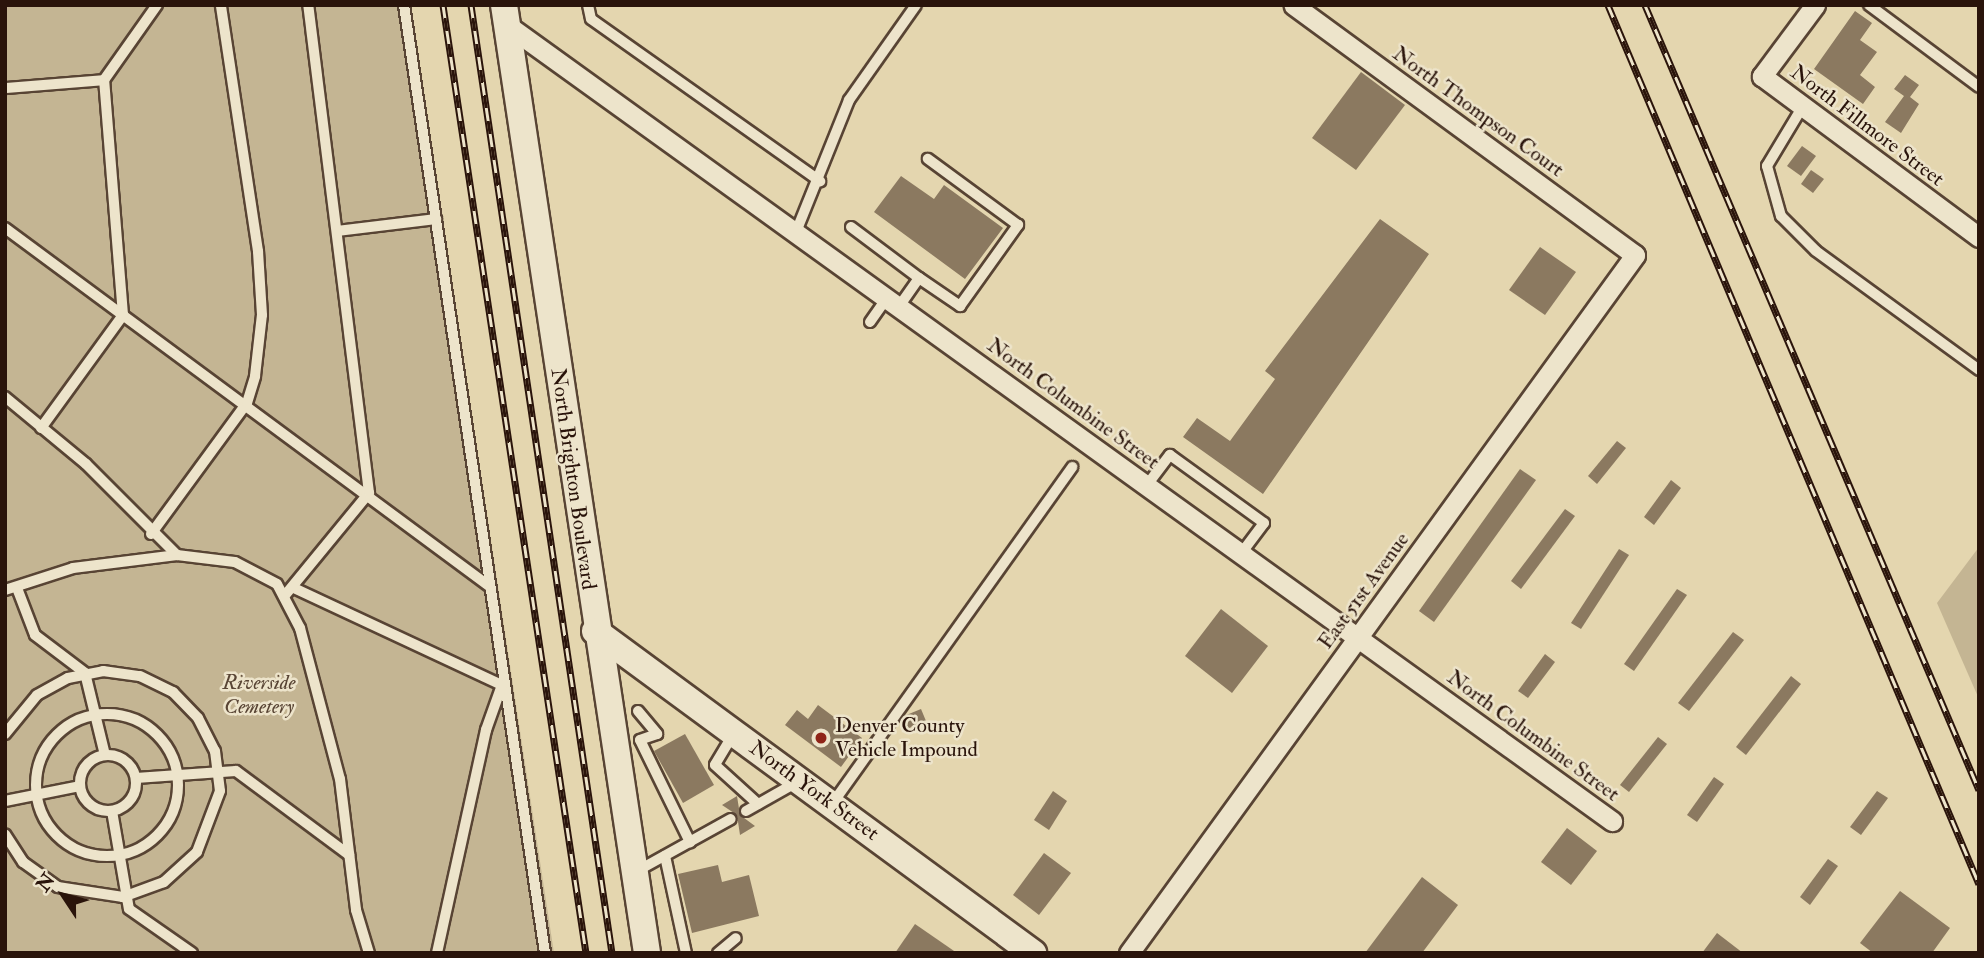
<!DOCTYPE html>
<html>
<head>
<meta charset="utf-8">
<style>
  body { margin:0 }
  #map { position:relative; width:1984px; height:958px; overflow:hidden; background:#e4d6af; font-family:"IM FELL Double Pica",serif }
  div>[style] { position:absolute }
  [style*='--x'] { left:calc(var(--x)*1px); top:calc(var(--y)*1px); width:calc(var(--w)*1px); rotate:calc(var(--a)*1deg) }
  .green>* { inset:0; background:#c4b593 }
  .building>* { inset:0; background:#8b7960 }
  .roads { filter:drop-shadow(2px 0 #584434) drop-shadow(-2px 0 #584434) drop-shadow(0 2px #584434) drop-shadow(0 -2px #584434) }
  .lane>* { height:10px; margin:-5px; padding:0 5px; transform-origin:5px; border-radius:5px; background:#ede4cb }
  .lane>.ring { margin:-5px; padding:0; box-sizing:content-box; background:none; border:10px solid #ede4cb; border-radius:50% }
  .street>* { height:19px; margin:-9.5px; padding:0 9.5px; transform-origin:9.5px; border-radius:9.5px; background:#ede4cb }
  .secondary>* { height:26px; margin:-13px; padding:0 13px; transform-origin:13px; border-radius:13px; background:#ede4cb }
  .rail>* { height:7px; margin-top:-3.5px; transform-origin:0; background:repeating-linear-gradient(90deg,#ede4cb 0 13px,#2a140b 0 26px); box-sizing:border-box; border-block:2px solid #2a140b }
  .dots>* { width:19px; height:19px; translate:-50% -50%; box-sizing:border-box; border:4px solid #ede4cb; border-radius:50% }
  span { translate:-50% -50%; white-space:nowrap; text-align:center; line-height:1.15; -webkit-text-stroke:5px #ede4cb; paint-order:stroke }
  .street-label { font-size:21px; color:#2a140b }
  .park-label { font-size:21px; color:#584434; font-style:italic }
  .poi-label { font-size:21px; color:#2a140b }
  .left { translate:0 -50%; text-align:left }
  .frame { position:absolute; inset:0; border:7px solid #2a140b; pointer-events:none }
  .north { position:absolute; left:28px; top:860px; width:70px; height:70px; -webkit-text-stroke:5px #ede4cb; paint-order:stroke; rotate:306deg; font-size:19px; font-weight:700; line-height:28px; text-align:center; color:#2a140b }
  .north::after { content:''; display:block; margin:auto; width:24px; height:32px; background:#2a140b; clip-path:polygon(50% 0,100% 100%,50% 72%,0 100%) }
</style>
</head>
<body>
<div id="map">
  <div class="green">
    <div style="clip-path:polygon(5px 5px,409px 5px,554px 953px,5px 953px)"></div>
    <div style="clip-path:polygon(1979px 547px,1979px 699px,1937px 603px)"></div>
  </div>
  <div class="building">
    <div style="clip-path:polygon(1855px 11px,1872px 23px,1860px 40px,1877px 52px,1860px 75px,1875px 87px,1863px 104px,1814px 69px)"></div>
    <div style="clip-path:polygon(1361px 72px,1405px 105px,1356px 170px,1312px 138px)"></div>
    <div style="clip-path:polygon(1905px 75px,1919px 85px,1910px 97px,1919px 104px,1901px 133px,1885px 122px,1904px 96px,1894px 89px)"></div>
    <div style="clip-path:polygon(1802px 146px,1816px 156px,1801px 176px,1787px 166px)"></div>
    <div style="clip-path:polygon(1811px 170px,1824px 179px,1813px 193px,1801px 184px)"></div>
    <div style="clip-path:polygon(901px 176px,934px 199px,944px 185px,1003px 228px,965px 279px,874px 212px)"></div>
    <div style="clip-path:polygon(1380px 219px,1429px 254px,1263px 494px,1183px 437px,1197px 418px,1230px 441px,1275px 379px,1265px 371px)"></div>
    <div style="clip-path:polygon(1540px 247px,1576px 272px,1545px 315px,1509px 290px)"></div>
    <div style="clip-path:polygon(1617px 441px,1626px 448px,1597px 484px,1588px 476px)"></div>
    <div style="clip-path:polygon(1520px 469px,1536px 480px,1434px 622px,1419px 611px)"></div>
    <div style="clip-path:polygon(1671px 480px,1681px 488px,1654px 525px,1644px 517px)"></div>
    <div style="clip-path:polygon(1565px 509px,1575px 516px,1521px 589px,1511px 581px)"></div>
    <div style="clip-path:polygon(1619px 549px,1629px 555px,1581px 629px,1571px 623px)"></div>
    <div style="clip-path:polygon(1677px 589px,1687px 595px,1634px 671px,1624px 664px)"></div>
    <div style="clip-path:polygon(1221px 609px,1268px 646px,1232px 693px,1185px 656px)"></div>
    <div style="clip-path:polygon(1733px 632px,1744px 640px,1689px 711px,1678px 703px)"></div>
    <div style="clip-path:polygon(1545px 654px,1555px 662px,1528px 698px,1518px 691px)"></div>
    <div style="clip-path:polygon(1791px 676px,1801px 684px,1746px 755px,1736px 747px)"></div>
    <div style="clip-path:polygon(818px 705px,862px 738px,841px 767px,785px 725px,797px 710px,808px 719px)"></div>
    <div style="clip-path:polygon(921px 709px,926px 721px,902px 731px,904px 716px)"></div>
    <div style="clip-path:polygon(685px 734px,714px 785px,683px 803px,654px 751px)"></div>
    <div style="clip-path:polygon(1658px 737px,1667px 744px,1629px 792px,1620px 785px)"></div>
    <div style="clip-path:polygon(1714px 777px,1724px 784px,1697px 822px,1687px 815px)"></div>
    <div style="clip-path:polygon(1053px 791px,1067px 801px,1049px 830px,1034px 820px)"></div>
    <div style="clip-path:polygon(1877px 791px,1888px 798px,1861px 835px,1850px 827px)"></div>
    <div style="clip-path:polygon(737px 796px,740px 815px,755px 826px,740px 835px,737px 815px,722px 805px)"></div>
    <div style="clip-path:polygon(1567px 828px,1597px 851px,1571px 885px,1541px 862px)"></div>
    <div style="clip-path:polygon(1044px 853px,1071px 873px,1039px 915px,1013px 895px)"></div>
    <div style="clip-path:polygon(1828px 859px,1838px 866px,1810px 905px,1800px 897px)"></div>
    <div style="clip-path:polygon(718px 865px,722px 882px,749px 875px,759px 916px,692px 933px,678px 874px)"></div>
    <div style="clip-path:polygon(1422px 877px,1458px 905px,1422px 953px,1365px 953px)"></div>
    <div style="clip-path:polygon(1900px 891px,1950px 928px,1932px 953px,1873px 953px,1860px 943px)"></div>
    <div style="clip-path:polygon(915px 924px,957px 953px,895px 953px)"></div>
    <div style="clip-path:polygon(1717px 933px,1743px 953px,1702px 953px)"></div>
  </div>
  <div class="roads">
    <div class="lane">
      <div style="--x:404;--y:5;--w:958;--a:81.54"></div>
      <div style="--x:588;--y:5;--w:14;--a:78"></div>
      <div style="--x:591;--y:19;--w:281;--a:35.3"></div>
      <div style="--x:1869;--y:5;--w:137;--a:36.7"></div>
      <div style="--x:5;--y:88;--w:99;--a:-4.6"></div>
      <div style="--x:1803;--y:106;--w:70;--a:121"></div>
      <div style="--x:1767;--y:166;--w:52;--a:74.4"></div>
      <div style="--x:1781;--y:216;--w:49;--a:45"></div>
      <div style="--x:1816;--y:251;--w:202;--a:36.1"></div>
      <div style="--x:851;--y:227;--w:85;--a:36.9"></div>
      <div style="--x:919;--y:278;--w:35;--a:125"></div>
      <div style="--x:5;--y:228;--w:602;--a:36.49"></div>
      <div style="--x:337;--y:231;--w:100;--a:-6.9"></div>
      <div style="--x:796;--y:232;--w:142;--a:-68.1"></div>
      <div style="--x:849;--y:100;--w:116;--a:-54.8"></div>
      <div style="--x:919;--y:278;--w:50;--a:34.3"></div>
      <div style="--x:960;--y:306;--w:100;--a:-54.4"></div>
      <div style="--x:1018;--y:225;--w:112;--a:-143.7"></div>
      <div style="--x:870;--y:322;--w:29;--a:-55"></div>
      <div style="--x:5;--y:397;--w:105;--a:39.6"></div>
      <div style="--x:86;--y:464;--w:129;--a:45"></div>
      <div style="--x:41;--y:428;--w:140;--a:-54"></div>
      <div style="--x:123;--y:315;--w:236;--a:-94.6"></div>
      <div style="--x:104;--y:80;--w:92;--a:-54.8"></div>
      <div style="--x:1147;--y:485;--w:38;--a:-53"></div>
      <div style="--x:1170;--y:455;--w:116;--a:35.9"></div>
      <div style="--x:1264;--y:523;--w:39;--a:127"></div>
      <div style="--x:151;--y:534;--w:162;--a:-53.8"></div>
      <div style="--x:247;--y:403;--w:28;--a:-73"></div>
      <div style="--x:255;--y:376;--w:61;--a:-83.5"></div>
      <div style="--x:262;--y:315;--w:64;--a:-93.6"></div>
      <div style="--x:258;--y:251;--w:249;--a:-98.6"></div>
      <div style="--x:17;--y:588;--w:50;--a:69"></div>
      <div style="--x:35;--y:635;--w:63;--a:37.2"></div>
      <div style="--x:85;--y:673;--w:84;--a:76.3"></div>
      <div style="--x:296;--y:589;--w:227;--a:25"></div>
      <div style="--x:502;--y:685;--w:48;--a:109.6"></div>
      <div style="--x:486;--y:730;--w:228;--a:102.4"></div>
      <div style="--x:5;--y:590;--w:71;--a:-17.9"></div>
      <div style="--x:73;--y:568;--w:105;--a:-7.1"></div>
      <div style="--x:177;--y:555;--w:58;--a:6.9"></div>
      <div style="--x:235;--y:562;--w:47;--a:27.6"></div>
      <div style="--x:277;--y:584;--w:50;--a:62.4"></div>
      <div style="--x:300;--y:628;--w:156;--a:75.2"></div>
      <div style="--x:340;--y:779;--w:132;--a:83"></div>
      <div style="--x:356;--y:910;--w:45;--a:73.2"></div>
      <div style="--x:286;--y:594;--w:131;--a:-50.6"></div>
      <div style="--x:369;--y:493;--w:492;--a:-97.1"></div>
      <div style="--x:638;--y:711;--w:30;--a:50"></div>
      <div style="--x:657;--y:734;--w:18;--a:161"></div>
      <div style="--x:640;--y:740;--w:114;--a:63.9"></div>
      <div class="ring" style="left:36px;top:714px;width:132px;height:132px"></div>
      <div style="--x:734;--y:733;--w:37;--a:121"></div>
      <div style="--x:715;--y:765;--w:58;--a:42.2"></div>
      <div style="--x:5;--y:734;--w:50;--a:-50.6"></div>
      <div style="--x:37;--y:695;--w:35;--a:-29"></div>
      <div style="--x:68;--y:678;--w:36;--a:-11"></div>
      <div style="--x:103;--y:671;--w:37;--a:8"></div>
      <div style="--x:140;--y:676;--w:37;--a:26"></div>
      <div style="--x:173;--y:692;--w:36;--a:46"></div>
      <div style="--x:198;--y:718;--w:37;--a:63"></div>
      <div style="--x:215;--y:751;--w:40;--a:82.9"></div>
      <div style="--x:220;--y:791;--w:65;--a:110.7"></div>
      <div style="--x:197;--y:852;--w:45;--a:137.7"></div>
      <div style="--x:164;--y:882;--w:44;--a:159.9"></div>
      <div style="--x:123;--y:897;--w:66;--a:-171.3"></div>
      <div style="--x:58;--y:887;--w:43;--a:-144.5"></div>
      <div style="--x:23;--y:862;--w:33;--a:-123"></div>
      <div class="ring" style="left:80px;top:755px;width:46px;height:46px"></div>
      <div style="--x:136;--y:778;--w:100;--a:-4"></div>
      <div style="--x:236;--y:771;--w:141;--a:36.6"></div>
      <div style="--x:5;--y:801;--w:76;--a:-11.3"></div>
      <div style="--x:832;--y:804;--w:414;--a:-54.5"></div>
      <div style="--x:112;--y:811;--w:99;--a:80.2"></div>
      <div style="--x:129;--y:909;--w:77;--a:34.9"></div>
      <div style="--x:746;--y:811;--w:59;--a:-29.6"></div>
      <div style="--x:665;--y:856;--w:99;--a:77.8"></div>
      <div style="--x:637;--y:871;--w:107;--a:-29"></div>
      <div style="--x:718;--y:953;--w:23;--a:-40"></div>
    </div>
    <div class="street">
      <div style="--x:1815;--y:5;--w:89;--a:126.7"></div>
      <div style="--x:1762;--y:76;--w:270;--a:36.6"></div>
      <div style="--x:507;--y:25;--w:1362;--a:35.77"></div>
      <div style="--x:1129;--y:953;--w:862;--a:-54.06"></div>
      <div style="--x:1635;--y:255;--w:423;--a:-143.8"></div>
    </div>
    <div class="secondary">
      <div style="--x:504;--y:5;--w:959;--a:81.42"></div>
      <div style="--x:595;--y:631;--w:544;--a:36.32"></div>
    </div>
  </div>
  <div class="rail">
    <div style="--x:443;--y:5;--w:959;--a:81.42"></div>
    <div style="--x:471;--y:5;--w:958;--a:81.54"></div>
    <div style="--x:1608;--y:5;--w:954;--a:67.12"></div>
    <div style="--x:1645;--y:5;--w:853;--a:66.95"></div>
  </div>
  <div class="dots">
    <div style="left:821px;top:738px;background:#8f2418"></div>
  </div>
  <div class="street-label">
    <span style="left:1478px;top:112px;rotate:36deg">North Thompson Court</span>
    <span style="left:1867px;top:126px;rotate:37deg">North Fillmore Street</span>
    <span style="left:1073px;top:404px;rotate:36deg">North Columbine Street</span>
    <span style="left:573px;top:479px;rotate:82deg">North Brighton Boulevard</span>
    <span style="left:1364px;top:591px;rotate:-54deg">East 51st Avenue</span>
    <span style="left:1533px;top:736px;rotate:36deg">North Columbine Street</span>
    <span style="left:814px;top:791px;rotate:36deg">North York Street</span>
  </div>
  <div class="park-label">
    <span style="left:259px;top:695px">Riverside<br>Cemetery</span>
  </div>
  <div class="poi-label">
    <span class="left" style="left:835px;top:738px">Denver County<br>Vehicle Impound</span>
  </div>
  <div class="frame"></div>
  <div class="north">N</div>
</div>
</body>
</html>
